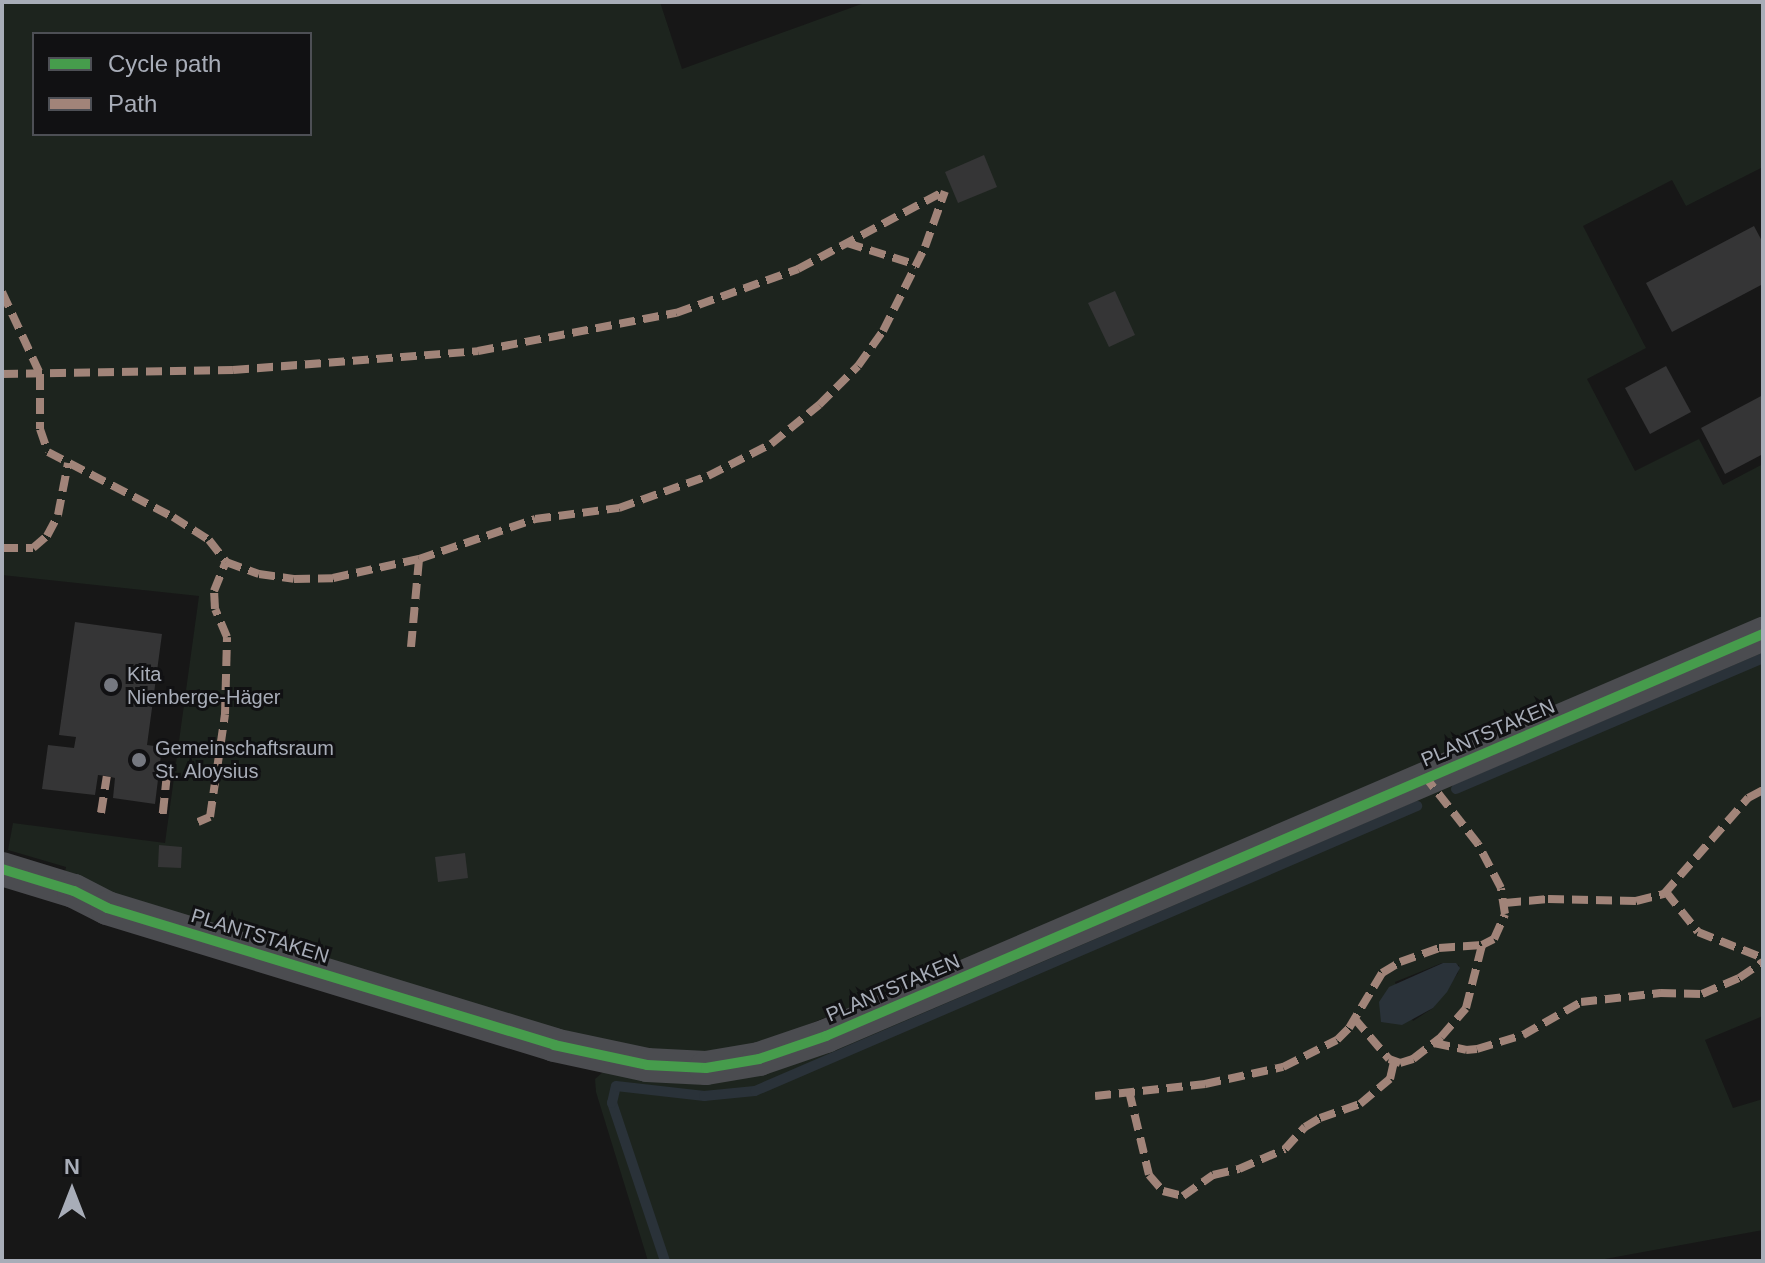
<!DOCTYPE html>
<html>
<head>
<meta charset="utf-8">
<style>
  body { margin:0 }
  #map { position:relative; width:1765px; height:1263px; overflow:hidden; background:#171717; font-family:Arial,sans-serif }
  div>[style] { position:absolute }
  [style*='--x'] { left:calc(var(--x)*1px); top:calc(var(--y)*1px); width:calc(var(--w)*1px); rotate:calc(var(--a)*1deg) }
  .green>* { inset:0; background:#1d241e }
  .water>* { inset:0; background:#2a3239 }
  .stream>* { height:10px; margin:-5px; padding:0 5px; transform-origin:5px; border-radius:5px; background:#2a3239 }
  .building>* { inset:0; background:#353536 }
  .minor>* { height:34px; margin:-17px; padding:0 17px; transform-origin:17px; border-radius:17px; background:#4b4c50 }
  .quiet>* { height:8px; margin-top:-4px; transform-origin:0; background:repeating-linear-gradient(90deg,#a18479 0 16px,transparent 0 24px) }
  .cycleway>* { height:10px; margin:-5px; padding:0 5px; transform-origin:5px; border-radius:5px; background:#469c4c }
  .dots>* { width:22px; height:22px; translate:-50% -50%; box-sizing:border-box; border:4px solid #111113; border-radius:50% }
  span { translate:-50% -50%; white-space:nowrap; text-align:center; line-height:1.15; -webkit-text-stroke:6px #111113; paint-order:stroke }
  .poi-label { font-size:20px; color:#a8adb8 }
  .left { translate:0 -50%; text-align:left }
  .street-label { font-size:20px; color:#a8adb8 }
  .frame { position:absolute; inset:0; border:4px solid #a8adb8; pointer-events:none }
  .legend { position:absolute; left:32px; top:32px; width:280px; height:104px; box-sizing:border-box; background:#111113; border:2px solid #4d4f55; margin:0; padding:10px 14px; list-style:none; font-size:24px; color:#a8adb8 }
  .legend li { display:flex; align-items:center; gap:16px; height:40px }
  .legend b { width:40px; border:2px solid #4d4f55 }
  .north { position:absolute; left:32px; top:1151px; width:80px; height:80px; -webkit-text-stroke:6px #111113; paint-order:stroke; rotate:0deg; font-size:22px; font-weight:700; line-height:32px; text-align:center; color:#a8adb8 }
  .north::after { content:''; display:block; margin:auto; width:28px; height:36px; background:#a8adb8; clip-path:polygon(50% 0,100% 100%,50% 72%,0 100%) }
</style>
</head>
<body>
<div id="map">
  <div class="green">
    <div style="clip-path:polygon(evenodd,2px 2px,660px 2px,682px 69px,867px 2px,1763px 2px,1763px 167px,1686px 206px,1672px 180px,1583px 226px,1646px 348px,1587px 379px,1635px 471px,1699px 439px,1723px 485px,1763px 464px,1763px 622px,1152px 883px,756px 1046px,684px 1054px,605px 1044px,111px 899px,65px 872px,66px 867px,8px 850px,13px 823px,165px 843px,199px 596px,2px 575px,2px 2px,34px 34px,310px 34px,310px 134px,34px 134px,34px 34px)"></div>
    <div style="clip-path:polygon(evenodd,1763px 644px,1763px 1016px,1705px 1040px,1733px 1108px,1763px 1099px,1763px 1230px,1594px 1261px,648px 1261px,596px 1092px,595px 1079px,603px 1072px,689px 1076px,1763px 644px,1442px 963px,1459px 965px,1458px 973px,1433px 1008px,1413px 1021px,1395px 982px,1442px 963px)"></div>
  </div>
  <div class="water">
    <div style="clip-path:polygon(1443px 963px,1456px 963px,1460px 968px,1447px 992px,1433px 1008px,1402px 1025px,1381px 1022px,1379px 1002px,1389px 987px)"></div>
  </div>
  <div class="stream">
    <div style="--x:1456;--y:789;--w:334;--a:-23.1"></div>
    <div style="--x:665;--y:1261;--w:167;--a:-108.5"></div>
    <div style="--x:612;--y:1103;--w:17;--a:-77"></div>
    <div style="--x:616;--y:1086;--w:89;--a:6.5"></div>
    <div style="--x:704;--y:1096;--w:51;--a:-5.6"></div>
    <div style="--x:755;--y:1091;--w:721;--a:-23.29"></div>
  </div>
  <div class="building">
    <div style="clip-path:polygon(984px 155px,997px 187px,958px 203px,945px 172px)"></div>
    <div style="clip-path:polygon(1754px 226px,1763px 243px,1763px 284px,1672px 332px,1646px 283px)"></div>
    <div style="clip-path:polygon(1115px 291px,1135px 335px,1109px 347px,1088px 303px)"></div>
    <div style="clip-path:polygon(1666px 366px,1691px 412px,1650px 434px,1625px 388px)"></div>
    <div style="clip-path:polygon(1763px 395px,1763px 454px,1725px 474px,1701px 428px)"></div>
    <div style="clip-path:polygon(75px 622px,162px 634px,147px 745px,162px 747px,155px 804px,113px 798px,115px 778px,107px 776px,98px 775px,95px 795px,42px 789px,48px 745px,74px 748px,76px 737px,59px 735px)"></div>
    <div style="clip-path:polygon(159px 845px,182px 847px,181px 868px,158px 867px)"></div>
    <div style="clip-path:polygon(465px 853px,468px 878px,438px 882px,435px 857px)"></div>
  </div>
  <div class="minor">
    <div style="--x:2;--y:869;--w:75;--a:17"></div>
    <div style="--x:74;--y:891;--w:37;--a:27"></div>
    <div style="--x:107;--y:908;--w:468;--a:17"></div>
    <div style="--x:554;--y:1045;--w:95;--a:12.1"></div>
    <div style="--x:647;--y:1065;--w:59;--a:2.9"></div>
    <div style="--x:706;--y:1068;--w:54;--a:-9.6"></div>
    <div style="--x:759;--y:1059;--w:71;--a:-18.9"></div>
    <div style="--x:826;--y:1036;--w:1020;--a:-23.22"></div>
  </div>
  <div class="quiet">
    <div style="--x:847;--y:243;--w:73;--a:17.4"></div>
    <div style="--x:2;--y:292;--w:90;--a:65.1"></div>
    <div style="--x:40;--y:374;--w:55;--a:90"></div>
    <div style="--x:40;--y:429;--w:24;--a:71"></div>
    <div style="--x:48;--y:452;--w:141;--a:27.5"></div>
    <div style="--x:173;--y:517;--w:43;--a:32.6"></div>
    <div style="--x:209;--y:540;--w:28;--a:52"></div>
    <div style="--x:2;--y:374;--w:231;--a:-1"></div>
    <div style="--x:233;--y:370;--w:246;--a:-4.4"></div>
    <div style="--x:478;--y:351;--w:202;--a:-10.9"></div>
    <div style="--x:676;--y:313;--w:130;--a:-19.8"></div>
    <div style="--x:798;--y:269;--w:166;--a:-28"></div>
    <div style="--x:2;--y:548;--w:31;--a:0"></div>
    <div style="--x:33;--y:548;--w:18;--a:-41"></div>
    <div style="--x:47;--y:536;--w:24;--a:-62"></div>
    <div style="--x:58;--y:515;--w:53;--a:-79.1"></div>
    <div style="--x:411;--y:647;--w:88;--a:-84.8"></div>
    <div style="--x:419;--y:559;--w:123;--a:-19"></div>
    <div style="--x:535;--y:519;--w:85;--a:-7.5"></div>
    <div style="--x:619;--y:508;--w:95;--a:-19.8"></div>
    <div style="--x:708;--y:476;--w:71;--a:-26.9"></div>
    <div style="--x:771;--y:444;--w:62;--a:-39.1"></div>
    <div style="--x:819;--y:405;--w:55;--a:-45"></div>
    <div style="--x:858;--y:366;--w:43;--a:-54.5"></div>
    <div style="--x:883;--y:331;--w:94;--a:-63.4"></div>
    <div style="--x:925;--y:247;--w:59;--a:-70.3"></div>
    <div style="--x:159;--y:773;--w:8;--a:7"></div>
    <div style="--x:167;--y:774;--w:47;--a:96.1"></div>
    <div style="--x:101;--y:813;--w:37;--a:-81"></div>
    <div style="--x:198;--y:822;--w:13;--a:-23"></div>
    <div style="--x:210;--y:817;--w:104;--a:-81.7"></div>
    <div style="--x:225;--y:714;--w:77;--a:-88.5"></div>
    <div style="--x:227;--y:637;--w:30;--a:-113"></div>
    <div style="--x:215;--y:609;--w:18;--a:-93"></div>
    <div style="--x:214;--y:591;--w:31;--a:-68"></div>
    <div style="--x:226;--y:562;--w:35;--a:20"></div>
    <div style="--x:259;--y:574;--w:35;--a:8"></div>
    <div style="--x:294;--y:579;--w:39;--a:-1"></div>
    <div style="--x:333;--y:578;--w:88;--a:-12.5"></div>
    <div style="--x:1666;--y:892;--w:51;--a:51.3"></div>
    <div style="--x:1698;--y:932;--w:70;--a:21.8"></div>
    <div style="--x:1505;--y:903;--w:43;--a:-5.3"></div>
    <div style="--x:1548;--y:899;--w:88;--a:1.3"></div>
    <div style="--x:1636;--y:901;--w:29;--a:-14"></div>
    <div style="--x:1664;--y:894;--w:128;--a:-48.8"></div>
    <div style="--x:1748;--y:798;--w:17;--a:-28"></div>
    <div style="--x:1354;--y:1018;--w:54;--a:49.5"></div>
    <div style="--x:1389;--y:1059;--w:12;--a:20"></div>
    <div style="--x:1400;--y:1063;--w:14;--a:-17"></div>
    <div style="--x:1413;--y:1059;--w:36;--a:-38"></div>
    <div style="--x:1441;--y:1037;--w:38;--a:-49"></div>
    <div style="--x:1466;--y:1008;--w:65;--a:-75.7"></div>
    <div style="--x:1434;--y:1043;--w:33;--a:12"></div>
    <div style="--x:1466;--y:1050;--w:11;--a:-5"></div>
    <div style="--x:1477;--y:1049;--w:48;--a:-16.9"></div>
    <div style="--x:1523;--y:1035;--w:67;--a:-29.6"></div>
    <div style="--x:1581;--y:1002;--w:80;--a:-6.5"></div>
    <div style="--x:1660;--y:993;--w:42;--a:1.4"></div>
    <div style="--x:1702;--y:994;--w:40;--a:-23.4"></div>
    <div style="--x:1739;--y:978;--w:29;--a:-34"></div>
    <div style="--x:1129;--y:1091;--w:86;--a:76.6"></div>
    <div style="--x:1149;--y:1175;--w:21;--a:49"></div>
    <div style="--x:1163;--y:1191;--w:21;--a:14"></div>
    <div style="--x:1183;--y:1196;--w:37;--a:-35"></div>
    <div style="--x:1213;--y:1175;--w:27;--a:-13"></div>
    <div style="--x:1239;--y:1169;--w:50;--a:-23.5"></div>
    <div style="--x:1285;--y:1149;--w:30;--a:-48"></div>
    <div style="--x:1305;--y:1127;--w:17;--a:-31"></div>
    <div style="--x:1320;--y:1118;--w:42;--a:-19.3"></div>
    <div style="--x:1360;--y:1104;--w:39;--a:-40"></div>
    <div style="--x:1390;--y:1079;--w:17;--a:-77"></div>
    <div style="--x:1095;--y:1096;--w:111;--a:-6.2"></div>
    <div style="--x:1205;--y:1084;--w:80;--a:-12.3"></div>
    <div style="--x:1283;--y:1067;--w:60;--a:-26.6"></div>
    <div style="--x:1337;--y:1040;--w:17;--a:-45"></div>
    <div style="--x:1349;--y:1028;--w:64;--a:-59"></div>
    <div style="--x:1382;--y:973;--w:21;--a:-31"></div>
    <div style="--x:1400;--y:962;--w:41;--a:-19.7"></div>
    <div style="--x:1439;--y:948;--w:43;--a:-4"></div>
    <div style="--x:1482;--y:945;--w:13;--a:-27"></div>
    <div style="--x:1494;--y:939;--w:27;--a:-66"></div>
    <div style="--x:1505;--y:914;--w:26;--a:-99"></div>
    <div style="--x:1501;--y:888;--w:50;--a:-117.6"></div>
    <div style="--x:1478;--y:844;--w:83;--a:-128.1"></div>
  </div>
  <div class="cycleway">
    <div style="--x:2;--y:869;--w:75;--a:17"></div>
    <div style="--x:74;--y:891;--w:37;--a:27"></div>
    <div style="--x:107;--y:908;--w:468;--a:17"></div>
    <div style="--x:554;--y:1045;--w:95;--a:12.1"></div>
    <div style="--x:647;--y:1065;--w:59;--a:2.9"></div>
    <div style="--x:706;--y:1068;--w:54;--a:-9.6"></div>
    <div style="--x:759;--y:1059;--w:71;--a:-18.9"></div>
    <div style="--x:826;--y:1036;--w:1020;--a:-23.22"></div>
  </div>
  <div class="dots">
    <div style="left:111px;top:685px;background:#757880"></div>
    <div style="left:139px;top:760px;background:#757880"></div>
  </div>
  <div class="poi-label">
    <span class="left" style="left:127px;top:686px">Kita<br>Nienberge-Häger</span>
    <span class="left" style="left:155px;top:760px">Gemeinschaftsraum<br>St. Aloysius</span>
  </div>
  <div class="street-label">
    <span style="left:1488px;top:733px;rotate:-23deg">PLANTSTAKEN</span>
    <span style="left:260px;top:936px;rotate:17deg">PLANTSTAKEN</span>
    <span style="left:893px;top:988px;rotate:-23deg">PLANTSTAKEN</span>
  </div>
  <div class="frame"></div>
  <ul class="legend">
  <li><b style="height:10px;background:#469c4c"></b>Cycle path</li>
  <li><b style="height:10px;background:#a18479"></b>Path</li>
  </ul>
  <div class="north">N</div>
</div>
</body>
</html>
